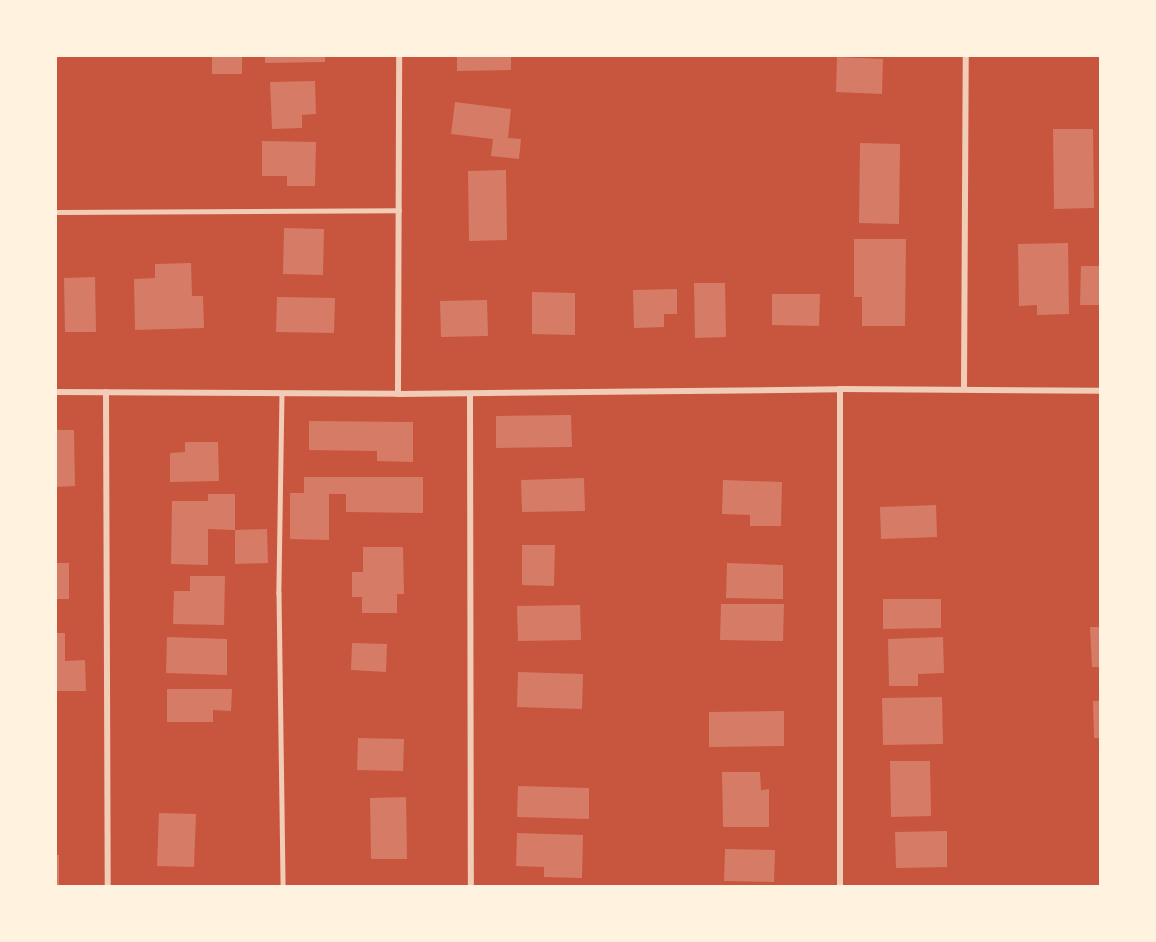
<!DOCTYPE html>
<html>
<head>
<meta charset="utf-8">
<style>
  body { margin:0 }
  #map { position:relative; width:1156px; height:942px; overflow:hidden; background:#c8553d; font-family:"Open Sans",sans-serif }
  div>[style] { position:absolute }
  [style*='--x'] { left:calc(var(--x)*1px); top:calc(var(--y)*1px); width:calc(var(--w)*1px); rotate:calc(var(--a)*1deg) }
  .building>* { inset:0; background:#d67c66 }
  .service>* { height:4.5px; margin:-2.25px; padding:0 2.25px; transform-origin:2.25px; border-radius:2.25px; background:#f1ccb7 }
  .minor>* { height:6px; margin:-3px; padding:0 3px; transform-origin:3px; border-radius:3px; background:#f1ccb7 }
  span { translate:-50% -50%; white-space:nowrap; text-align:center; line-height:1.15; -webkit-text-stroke:5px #fff3e0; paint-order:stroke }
  .frame { position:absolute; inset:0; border:57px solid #fff3e0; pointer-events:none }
</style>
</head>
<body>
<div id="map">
  <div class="building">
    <div style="clip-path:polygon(212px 56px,242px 56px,242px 74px,212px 74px)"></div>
    <div style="clip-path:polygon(265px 56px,325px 56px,325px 62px,265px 63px)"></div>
    <div style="clip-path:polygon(457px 56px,511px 56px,511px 70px,457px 71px)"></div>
    <div style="clip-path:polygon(837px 57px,883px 59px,882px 94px,836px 92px)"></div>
    <div style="clip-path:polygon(315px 81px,316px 114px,302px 115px,302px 128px,272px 129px,270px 82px)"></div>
    <div style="clip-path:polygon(455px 102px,511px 109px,508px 138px,521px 139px,519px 159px,491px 156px,493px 139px,451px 134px)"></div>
    <div style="clip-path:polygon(1053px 129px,1093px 129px,1094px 208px,1054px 209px)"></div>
    <div style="clip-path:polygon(262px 141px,316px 142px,315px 186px,287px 186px,287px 176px,262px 176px)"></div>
    <div style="clip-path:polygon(860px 143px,900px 144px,899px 224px,859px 223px)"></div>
    <div style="clip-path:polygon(506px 170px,507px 240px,469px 241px,468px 171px)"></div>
    <div style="clip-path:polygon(284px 228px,324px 229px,323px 275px,283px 274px)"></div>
    <div style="clip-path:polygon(854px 239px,906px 239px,905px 326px,862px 326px,862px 297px,854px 297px)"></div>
    <div style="clip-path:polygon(1068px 243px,1069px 314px,1037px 315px,1037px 305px,1019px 306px,1018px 244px)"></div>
    <div style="clip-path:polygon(191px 263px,192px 296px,203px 296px,204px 328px,135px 330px,134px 279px,155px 278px,155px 264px)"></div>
    <div style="clip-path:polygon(1081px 266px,1100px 266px,1100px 305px,1080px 305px)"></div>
    <div style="clip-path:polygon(95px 277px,96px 332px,65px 332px,64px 278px)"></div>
    <div style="clip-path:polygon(694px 283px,725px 283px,726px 337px,695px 338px)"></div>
    <div style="clip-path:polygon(677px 289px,677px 314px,664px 314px,664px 327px,634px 328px,633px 290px)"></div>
    <div style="clip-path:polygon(532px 292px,575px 293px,575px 335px,532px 334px)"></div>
    <div style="clip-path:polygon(772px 294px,820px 294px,819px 326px,772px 325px)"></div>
    <div style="clip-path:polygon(277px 297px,335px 298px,334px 333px,276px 332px)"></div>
    <div style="clip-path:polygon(487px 300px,488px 336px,441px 337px,440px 301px)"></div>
    <div style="clip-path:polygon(571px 415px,572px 447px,496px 448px,496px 416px)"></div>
    <div style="clip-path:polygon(309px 421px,413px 422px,413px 462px,377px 461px,377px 451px,309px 450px)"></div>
    <div style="clip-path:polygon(56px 430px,74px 430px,75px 486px,56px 487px)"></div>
    <div style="clip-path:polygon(185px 442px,218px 442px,219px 481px,170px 482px,170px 453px,185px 452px)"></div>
    <div style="clip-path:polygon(304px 477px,423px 477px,423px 513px,346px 512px,346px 494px,329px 494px,329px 540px,290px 539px,290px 493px,304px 493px)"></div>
    <div style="clip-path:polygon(584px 478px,585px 511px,522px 512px,521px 480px)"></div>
    <div style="clip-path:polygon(723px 480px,782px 482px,781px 526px,750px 526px,750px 515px,722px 514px)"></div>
    <div style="clip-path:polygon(208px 494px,235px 494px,235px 530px,208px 529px,208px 565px,171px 564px,172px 501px,208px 501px)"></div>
    <div style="clip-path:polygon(936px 505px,937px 537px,881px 539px,880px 507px)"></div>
    <div style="clip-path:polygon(267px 529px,268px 563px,235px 564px,235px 530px)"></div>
    <div style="clip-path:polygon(522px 545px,555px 545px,554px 586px,522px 585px)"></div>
    <div style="clip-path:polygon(363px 547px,403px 547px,404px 594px,397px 594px,397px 613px,362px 613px,362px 597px,352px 597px,352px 572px,363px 572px)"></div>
    <div style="clip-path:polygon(56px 563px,69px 563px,69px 599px,56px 599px)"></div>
    <div style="clip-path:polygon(727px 563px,783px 565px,783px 599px,726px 598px)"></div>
    <div style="clip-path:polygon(190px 576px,225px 576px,224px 625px,173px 624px,174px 591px,190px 591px)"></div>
    <div style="clip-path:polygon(883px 599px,941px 599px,941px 628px,883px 629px)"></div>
    <div style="clip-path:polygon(721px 604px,784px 604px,783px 641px,720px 640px)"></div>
    <div style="clip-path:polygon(580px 605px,581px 640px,518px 641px,517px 606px)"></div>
    <div style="clip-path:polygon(1090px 627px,1100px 627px,1100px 667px,1092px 667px)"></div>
    <div style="clip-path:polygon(56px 633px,65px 633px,65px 661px,85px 660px,86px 691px,57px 691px)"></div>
    <div style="clip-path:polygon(167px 637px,227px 639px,227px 675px,166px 673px)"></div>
    <div style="clip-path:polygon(943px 637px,944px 673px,918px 674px,918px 686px,889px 686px,888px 639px)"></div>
    <div style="clip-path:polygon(352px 643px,387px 644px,386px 672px,351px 670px)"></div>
    <div style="clip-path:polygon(518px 672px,583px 674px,582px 709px,517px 707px)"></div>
    <div style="clip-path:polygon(167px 689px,232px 689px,231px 711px,213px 710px,213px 722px,167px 722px)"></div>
    <div style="clip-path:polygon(942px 697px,943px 744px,883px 745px,882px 698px)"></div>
    <div style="clip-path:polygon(1093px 701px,1100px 701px,1100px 738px,1094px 738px)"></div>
    <div style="clip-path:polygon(784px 711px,784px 746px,709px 747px,709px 712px)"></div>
    <div style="clip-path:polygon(358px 738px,404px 739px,403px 771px,357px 770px)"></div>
    <div style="clip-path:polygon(890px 761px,930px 761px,931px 816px,891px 817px)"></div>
    <div style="clip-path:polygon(722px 772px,760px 772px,761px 790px,769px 789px,769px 827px,723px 827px)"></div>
    <div style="clip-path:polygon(518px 786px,589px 788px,589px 819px,517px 817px)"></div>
    <div style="clip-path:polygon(406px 797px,407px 859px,371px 859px,370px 798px)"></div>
    <div style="clip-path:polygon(159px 813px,196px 814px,194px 867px,157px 866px)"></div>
    <div style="clip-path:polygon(947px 831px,947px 867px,896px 868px,895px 832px)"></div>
    <div style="clip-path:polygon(517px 833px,583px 835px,582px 878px,544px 877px,544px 867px,516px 866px)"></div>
    <div style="clip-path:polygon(725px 849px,775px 850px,774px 882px,724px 881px)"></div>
    <div style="clip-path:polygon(56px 855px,59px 855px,59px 886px,56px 886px)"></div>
  </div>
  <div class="service">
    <div style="--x:56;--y:212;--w:343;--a:-0.3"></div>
    <div style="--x:282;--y:393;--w:200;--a:90.9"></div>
    <div style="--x:279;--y:593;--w:293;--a:89.2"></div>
  </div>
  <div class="minor">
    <div style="--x:840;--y:389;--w:497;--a:90"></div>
    <div style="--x:964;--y:389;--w:333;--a:-89.7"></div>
    <div style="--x:56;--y:392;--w:342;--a:0.3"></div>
    <div style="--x:398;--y:394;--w:442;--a:-0.6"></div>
    <div style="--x:840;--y:389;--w:260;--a:0.4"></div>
    <div style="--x:106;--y:392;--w:494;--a:89.8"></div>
    <div style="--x:398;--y:394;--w:338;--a:-89.8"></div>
    <div style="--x:470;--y:394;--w:492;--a:89.9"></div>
  </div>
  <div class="frame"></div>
</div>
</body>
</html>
